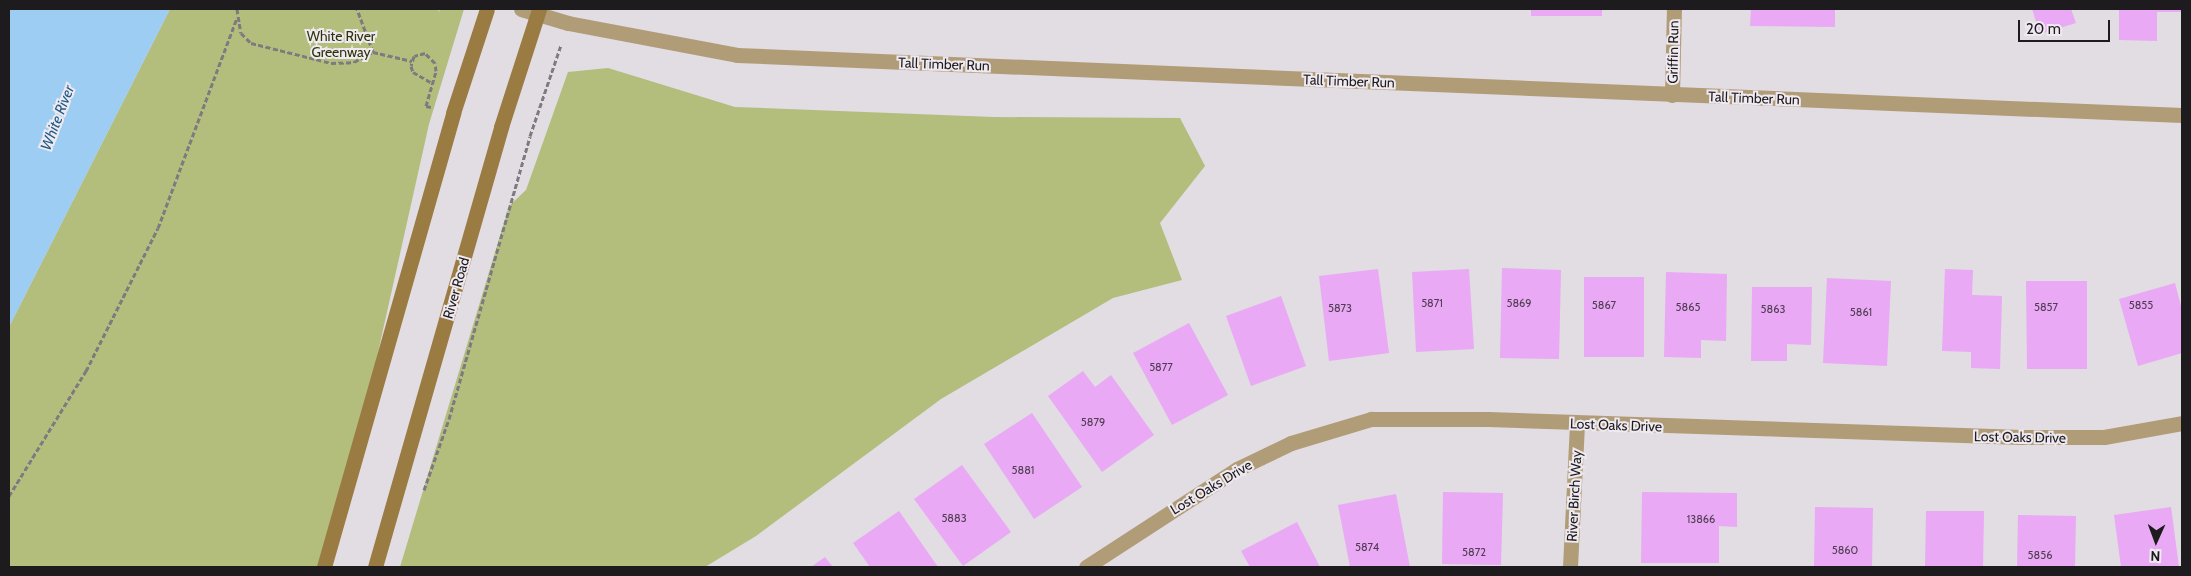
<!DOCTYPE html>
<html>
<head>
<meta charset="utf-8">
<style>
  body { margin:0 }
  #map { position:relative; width:2191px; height:576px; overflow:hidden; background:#e2dce3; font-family:Cabin,sans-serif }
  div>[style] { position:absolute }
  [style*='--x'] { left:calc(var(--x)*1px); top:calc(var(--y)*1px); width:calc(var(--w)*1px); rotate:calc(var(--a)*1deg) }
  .green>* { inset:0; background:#b3bd7c }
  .water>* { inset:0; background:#9ecdf4 }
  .building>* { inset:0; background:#e9a9f5 }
  .path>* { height:3px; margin-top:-1.5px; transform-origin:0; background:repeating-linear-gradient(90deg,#7e7a7f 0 5px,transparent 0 7.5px) }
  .street>* { height:15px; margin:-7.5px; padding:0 7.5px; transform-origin:7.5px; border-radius:7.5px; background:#b19c78 }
  .secondary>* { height:15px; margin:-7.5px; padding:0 7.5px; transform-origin:7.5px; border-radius:7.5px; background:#9a7b42 }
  span { translate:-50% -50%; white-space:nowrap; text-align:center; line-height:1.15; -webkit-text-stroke:4px #efe9f0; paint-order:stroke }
  .number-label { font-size:11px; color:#503e53 }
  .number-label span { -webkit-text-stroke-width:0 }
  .park-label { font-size:14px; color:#2f340a }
  .street-label { font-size:14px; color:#1d1b1d }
  .water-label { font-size:15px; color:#205c87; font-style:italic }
  .frame { position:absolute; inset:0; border:10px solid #1d1b1d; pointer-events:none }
  .north { position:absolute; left:2131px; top:516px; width:50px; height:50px; -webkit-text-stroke:4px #efe9f0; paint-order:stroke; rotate:182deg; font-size:14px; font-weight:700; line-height:20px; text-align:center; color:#1d1b1d }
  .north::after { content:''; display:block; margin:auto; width:18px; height:22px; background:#1d1b1d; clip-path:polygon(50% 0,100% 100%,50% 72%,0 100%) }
  .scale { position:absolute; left:2018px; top:20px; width:92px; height:22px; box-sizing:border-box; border:2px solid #1d1b1d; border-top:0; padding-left:6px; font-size:15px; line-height:18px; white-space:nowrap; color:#1d1b1d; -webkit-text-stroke:4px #efe9f0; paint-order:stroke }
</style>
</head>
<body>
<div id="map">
  <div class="green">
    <div style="clip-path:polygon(170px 9px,438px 9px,439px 12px,440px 9px,464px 9px,429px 124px,347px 491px,324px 567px,9px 567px,9px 327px)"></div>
    <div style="clip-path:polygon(608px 68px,735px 107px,993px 117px,1180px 118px,1205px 166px,1160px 223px,1182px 280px,1113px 298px,941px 399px,756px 536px,705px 567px,400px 567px,509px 206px,526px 190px,568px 72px)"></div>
  </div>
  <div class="water">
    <div style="clip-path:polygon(9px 9px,170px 9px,9px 327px)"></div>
  </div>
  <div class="building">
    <div style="clip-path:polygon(1531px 9px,1602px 9px,1602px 16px,1531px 16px)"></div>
    <div style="clip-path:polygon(1751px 9px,1835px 9px,1835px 27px,1750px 26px)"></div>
    <div style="clip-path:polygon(2032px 9px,2071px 9px,2076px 23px,2040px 34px)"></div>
    <div style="clip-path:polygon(2119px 9px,2182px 9px,2182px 12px,2157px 12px,2157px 41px,2119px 40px)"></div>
    <div style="clip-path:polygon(1502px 268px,1561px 270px,1559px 359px,1500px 358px)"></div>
    <div style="clip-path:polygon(1378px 269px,1389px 353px,1329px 361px,1319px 276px)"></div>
    <div style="clip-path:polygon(1469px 269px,1474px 349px,1416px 352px,1412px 272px)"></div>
    <div style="clip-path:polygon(1945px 269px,1973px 270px,1972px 295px,2002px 296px,2000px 369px,1971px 368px,1971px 352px,1942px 351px)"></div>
    <div style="clip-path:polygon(1666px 272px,1727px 274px,1726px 341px,1701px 340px,1701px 358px,1664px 357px)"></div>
    <div style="clip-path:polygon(1584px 277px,1644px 277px,1644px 357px,1584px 357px)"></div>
    <div style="clip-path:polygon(1827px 278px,1891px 281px,1887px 366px,1823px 363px)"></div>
    <div style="clip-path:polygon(2026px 281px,2087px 281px,2087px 369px,2027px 369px)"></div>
    <div style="clip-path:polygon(2175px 283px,2182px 310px,2182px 353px,2138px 366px,2119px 299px)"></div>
    <div style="clip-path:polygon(1752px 287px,1812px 287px,1811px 345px,1787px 344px,1787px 361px,1751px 361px)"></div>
    <div style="clip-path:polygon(1281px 296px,1306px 366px,1251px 386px,1226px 316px)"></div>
    <div style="clip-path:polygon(1189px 323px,1228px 395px,1172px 425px,1133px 353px)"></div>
    <div style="clip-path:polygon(1083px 371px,1095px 387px,1111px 375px,1154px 435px,1102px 472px,1048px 396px)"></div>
    <div style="clip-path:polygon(1032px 413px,1082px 487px,1034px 519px,984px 444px)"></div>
    <div style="clip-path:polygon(962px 465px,1011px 532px,963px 566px,914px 499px)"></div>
    <div style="clip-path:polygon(1443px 492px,1503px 493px,1501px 565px,1442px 564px)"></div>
    <div style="clip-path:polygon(1642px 492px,1737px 493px,1737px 527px,1719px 526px,1719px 563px,1641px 563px)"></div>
    <div style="clip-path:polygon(1396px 494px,1410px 567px,1350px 567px,1338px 505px)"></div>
    <div style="clip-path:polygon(1815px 507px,1873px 508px,1872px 567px,1814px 567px)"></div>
    <div style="clip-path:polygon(2171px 507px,2179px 567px,2121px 567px,2114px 515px)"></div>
    <div style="clip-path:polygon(899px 511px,938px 567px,870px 567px,853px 543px)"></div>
    <div style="clip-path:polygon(1926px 511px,1984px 511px,1983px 567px,1925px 567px)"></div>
    <div style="clip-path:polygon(2018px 515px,2076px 516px,2075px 567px,2017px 567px)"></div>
    <div style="clip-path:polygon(1297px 522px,1320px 567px,1250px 567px,1241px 551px)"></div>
    <div style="clip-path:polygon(825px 557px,833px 567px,811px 567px)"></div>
  </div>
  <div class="path">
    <div style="--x:237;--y:9;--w:24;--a:81"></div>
    <div style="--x:241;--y:33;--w:14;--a:45"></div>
    <div style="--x:251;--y:43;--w:82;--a:14"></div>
    <div style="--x:331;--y:63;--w:23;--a:-2"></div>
    <div style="--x:354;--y:62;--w:21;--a:-28"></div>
    <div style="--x:373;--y:52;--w:46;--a:-110.4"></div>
    <div style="--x:373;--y:52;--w:40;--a:13"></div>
    <div style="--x:431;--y:107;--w:5;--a:-169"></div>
    <div style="--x:426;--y:106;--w:36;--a:-74"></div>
    <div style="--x:436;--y:71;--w:8;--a:-97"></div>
    <div style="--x:435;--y:63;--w:14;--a:-135"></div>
    <div style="--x:425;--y:53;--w:11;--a:165"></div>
    <div style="--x:414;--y:56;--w:10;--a:107"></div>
    <div style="--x:411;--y:66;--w:6;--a:72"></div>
    <div style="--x:413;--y:72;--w:22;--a:30"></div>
    <div style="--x:424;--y:490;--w:75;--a:-70.6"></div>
    <div style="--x:449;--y:419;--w:294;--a:-74"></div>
    <div style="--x:530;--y:136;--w:96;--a:-71.2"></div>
    <div style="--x:9;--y:496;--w:147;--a:-58.4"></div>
    <div style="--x:86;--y:371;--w:160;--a:-63.3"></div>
    <div style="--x:158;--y:228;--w:224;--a:-69.4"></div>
  </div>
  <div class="street">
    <div style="--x:521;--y:9;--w:49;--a:16.6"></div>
    <div style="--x:568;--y:23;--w:172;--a:10.7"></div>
    <div style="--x:737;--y:55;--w:1446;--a:2.38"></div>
    <div style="--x:1672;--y:95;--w:86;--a:-88.7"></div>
    <div style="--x:1086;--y:567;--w:180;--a:-33"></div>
    <div style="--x:1237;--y:469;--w:60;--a:-25.7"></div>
    <div style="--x:1291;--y:443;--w:84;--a:-16.7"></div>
    <div style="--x:1371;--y:419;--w:117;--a:0"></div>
    <div style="--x:1488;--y:419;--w:534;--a:1.93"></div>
    <div style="--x:2022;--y:437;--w:82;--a:0"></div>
    <div style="--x:2104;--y:437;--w:79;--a:-10.2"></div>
    <div style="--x:1570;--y:567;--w:143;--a:-87.2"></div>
  </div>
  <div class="secondary">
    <div style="--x:324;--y:567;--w:472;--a:-74.1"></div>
    <div style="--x:453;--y:113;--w:109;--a:-71.9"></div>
    <div style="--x:375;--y:567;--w:458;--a:-74"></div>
    <div style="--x:501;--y:127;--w:124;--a:-72.1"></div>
  </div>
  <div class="number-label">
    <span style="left:1432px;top:303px">5871</span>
    <span style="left:1519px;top:303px">5869</span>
    <span style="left:1604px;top:305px">5867</span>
    <span style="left:2141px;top:305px">5855</span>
    <span style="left:1688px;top:307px">5865</span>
    <span style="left:2046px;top:307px">5857</span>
    <span style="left:1340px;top:308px">5873</span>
    <span style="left:1773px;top:309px">5863</span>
    <span style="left:1861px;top:312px">5861</span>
    <span style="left:1161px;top:367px">5877</span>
    <span style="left:1093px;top:422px">5879</span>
    <span style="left:1023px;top:470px">5881</span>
    <span style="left:954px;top:518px">5883</span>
    <span style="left:1701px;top:519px">13866</span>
    <span style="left:1367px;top:547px">5874</span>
    <span style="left:1845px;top:550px">5860</span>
    <span style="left:1474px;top:552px">5872</span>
    <span style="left:2040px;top:555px">5856</span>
  </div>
  <div class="park-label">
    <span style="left:341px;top:44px">White River<br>Greenway</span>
  </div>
  <div class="street-label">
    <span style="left:1673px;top:52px;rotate:-89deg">Griffin Run</span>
    <span style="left:944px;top:64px;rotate:2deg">Tall Timber Run</span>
    <span style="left:1349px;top:81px;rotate:2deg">Tall Timber Run</span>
    <span style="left:1754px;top:98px;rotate:2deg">Tall Timber Run</span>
    <span style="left:456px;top:288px;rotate:-74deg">River Road</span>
    <span style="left:1616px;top:425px;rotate:2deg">Lost Oaks Drive</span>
    <span style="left:2020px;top:437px;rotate:1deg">Lost Oaks Drive</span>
    <span style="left:1211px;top:487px;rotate:-31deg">Lost Oaks Drive</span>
    <span style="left:1574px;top:496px;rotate:-87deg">River Birch Way</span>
  </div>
  <div class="water-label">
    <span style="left:58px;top:118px;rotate:-69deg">White River</span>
  </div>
  <div class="frame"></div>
  <div class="north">N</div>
  <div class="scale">20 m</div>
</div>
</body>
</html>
